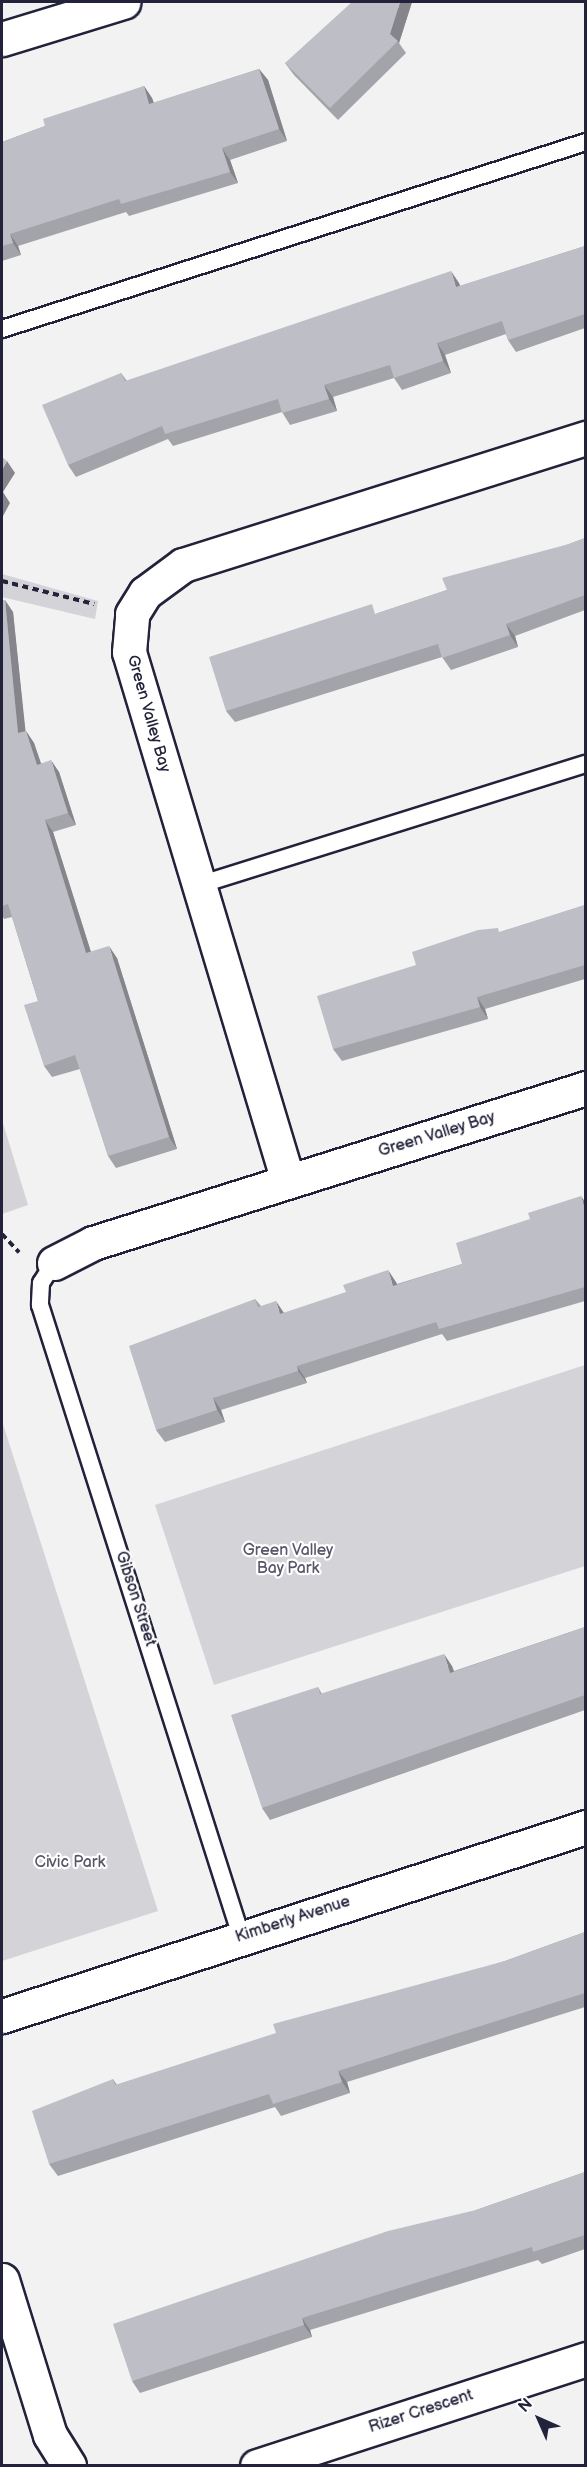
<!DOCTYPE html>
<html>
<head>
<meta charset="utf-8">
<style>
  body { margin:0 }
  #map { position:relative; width:587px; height:2467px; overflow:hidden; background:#f2f2f3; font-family:"Balsamiq Sans",sans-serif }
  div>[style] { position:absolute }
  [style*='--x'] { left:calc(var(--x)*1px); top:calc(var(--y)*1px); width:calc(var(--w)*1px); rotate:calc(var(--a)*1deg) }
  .green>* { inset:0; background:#d3d3d8 }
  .path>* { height:4px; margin-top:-2px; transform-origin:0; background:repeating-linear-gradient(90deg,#22223b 0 6px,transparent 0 10.5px) }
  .roads { filter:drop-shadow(2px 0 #22223b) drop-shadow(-2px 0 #22223b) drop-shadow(0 2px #22223b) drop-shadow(0 -2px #22223b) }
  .lane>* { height:16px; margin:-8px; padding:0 8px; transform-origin:8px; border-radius:8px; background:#fff }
  .street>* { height:33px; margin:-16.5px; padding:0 16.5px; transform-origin:16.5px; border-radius:16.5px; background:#fff }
  .wall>* { inset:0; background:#a3a3aa }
  .shaded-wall>* { inset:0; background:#85858b }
  .building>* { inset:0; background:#bebec6 }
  span { translate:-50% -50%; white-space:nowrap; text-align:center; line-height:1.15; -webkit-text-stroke:4.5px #fff; paint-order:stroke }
  .street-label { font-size:16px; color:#22223b }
  .park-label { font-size:16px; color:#57576a }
  .frame { position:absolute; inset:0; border:3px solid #22223b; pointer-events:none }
  .north { position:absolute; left:509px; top:2389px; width:60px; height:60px; -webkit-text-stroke:4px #fff; paint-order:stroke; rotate:315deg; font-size:16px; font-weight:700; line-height:24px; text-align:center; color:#22223b }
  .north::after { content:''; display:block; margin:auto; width:21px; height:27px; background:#22223b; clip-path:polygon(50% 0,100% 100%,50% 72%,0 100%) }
</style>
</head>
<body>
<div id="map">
  <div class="green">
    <div style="clip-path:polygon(2px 574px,98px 601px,95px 619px,2px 597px)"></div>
    <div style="clip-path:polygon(2px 1120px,28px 1205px,2px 1214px)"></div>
    <div style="clip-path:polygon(585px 1365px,585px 1566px,214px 1685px,155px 1505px)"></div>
    <div style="clip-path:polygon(2px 1421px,158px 1911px,2px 1961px)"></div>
  </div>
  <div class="path">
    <div style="--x:2;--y:581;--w:95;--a:14"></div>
    <div style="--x:2;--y:1234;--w:25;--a:47"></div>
  </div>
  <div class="roads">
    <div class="lane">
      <div style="--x:2;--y:329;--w:613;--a:-17.76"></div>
      <div style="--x:199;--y:885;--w:405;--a:-17.4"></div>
      <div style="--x:54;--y:1263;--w:24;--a:123"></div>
      <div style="--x:41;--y:1283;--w:22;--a:93"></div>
      <div style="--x:40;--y:1305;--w:662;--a:72.33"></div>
    </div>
    <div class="street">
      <div style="--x:2;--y:39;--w:127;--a:-17"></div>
      <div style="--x:288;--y:1181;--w:552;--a:-106.73"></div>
      <div style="--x:129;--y:652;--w:38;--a:-85"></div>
      <div style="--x:132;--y:614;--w:25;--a:-58"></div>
      <div style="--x:145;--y:593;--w:47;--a:-36.4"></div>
      <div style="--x:183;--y:565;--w:423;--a:-17.5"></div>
      <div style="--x:54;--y:1263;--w:44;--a:-27.1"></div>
      <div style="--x:93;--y:1243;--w:517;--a:-17.45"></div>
      <div style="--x:2;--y:2016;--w:614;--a:-17.93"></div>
      <div style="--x:2;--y:2280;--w:162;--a:72.8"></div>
      <div style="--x:50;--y:2435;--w:36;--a:58"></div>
      <div style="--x:257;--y:2466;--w:346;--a:-18"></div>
    </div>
  </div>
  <div class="wall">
    <div style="clip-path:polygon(412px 2px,399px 43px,406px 53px,338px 120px,294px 75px,285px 63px)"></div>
    <div style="clip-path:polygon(259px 69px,268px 80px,287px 141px,230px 160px,238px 183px,129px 216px,126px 212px,18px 246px,21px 255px,2px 261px,2px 142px,45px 126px,144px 86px,152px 98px,154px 103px)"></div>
    <div style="clip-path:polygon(585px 246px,585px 328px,516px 352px,508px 340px,506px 334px,445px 355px,451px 373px,402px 390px,394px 378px,333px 397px,337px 411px,290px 425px,282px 412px,173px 446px,168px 439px,76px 477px,68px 465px,121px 373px,127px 381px,459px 283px,460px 286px)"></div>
    <div style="clip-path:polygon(585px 538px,585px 610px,515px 636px,518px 647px,451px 670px,442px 657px,235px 722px,226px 711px,378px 613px,447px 590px)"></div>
    <div style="clip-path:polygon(2px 600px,13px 612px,25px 731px,26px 731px,34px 743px,41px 763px,59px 772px,76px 825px,53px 832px,91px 952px,117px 958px,177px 1149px,116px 1168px,108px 1156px,80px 1069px,52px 1077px,44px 1066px,38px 1001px,12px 917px,4px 919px,2px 915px)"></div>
    <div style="clip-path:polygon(585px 905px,585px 979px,485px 1009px,488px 1019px,342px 1061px,333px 1049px,416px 965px,501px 932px)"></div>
    <div style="clip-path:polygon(585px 1202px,585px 1301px,447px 1341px,442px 1334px,305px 1378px,307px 1383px,221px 1410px,225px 1422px,165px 1442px,156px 1430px,255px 1299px,261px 1306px,284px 1313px,396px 1282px,397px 1284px,462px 1264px)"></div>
    <div style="clip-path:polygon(585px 1627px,585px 1710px,270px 1820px,262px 1808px,318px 1687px,322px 1694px,452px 1666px,454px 1671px)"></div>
    <div style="clip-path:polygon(585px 1932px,585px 2007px,347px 2082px,350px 2093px,281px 2116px,275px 2107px,58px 2176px,49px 2164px,113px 2079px,117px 2085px,505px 1961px)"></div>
    <div style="clip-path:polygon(585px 2172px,585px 2249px,542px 2264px,538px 2260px,310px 2330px,312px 2337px,140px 2393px,132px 2381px,476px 2210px)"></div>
  </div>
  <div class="shaded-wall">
    <div style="clip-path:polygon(400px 2px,412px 2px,399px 43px,390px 34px)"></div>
    <div style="clip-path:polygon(259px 69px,268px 80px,287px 141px,279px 129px)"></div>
    <div style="clip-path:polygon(144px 86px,152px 98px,158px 116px,149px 104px)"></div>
    <div style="clip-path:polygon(222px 148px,230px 160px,238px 183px,230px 172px)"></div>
    <div style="clip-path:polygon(10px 234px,18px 246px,21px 255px,13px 243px)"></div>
    <div style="clip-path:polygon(451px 271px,459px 283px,464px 299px,456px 287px)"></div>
    <div style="clip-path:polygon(437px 343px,445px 355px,451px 373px,443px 361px)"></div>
    <div style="clip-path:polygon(324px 385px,333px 397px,337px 411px,329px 399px)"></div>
    <div style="clip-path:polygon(7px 461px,15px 473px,3px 492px,10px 503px,2px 518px,2px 470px)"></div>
    <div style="clip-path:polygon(5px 600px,13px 612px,27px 745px,18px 733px)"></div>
    <div style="clip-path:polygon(506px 624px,515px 636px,518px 647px,510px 635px)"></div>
    <div style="clip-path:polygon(26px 731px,34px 743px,45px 776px,37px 765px)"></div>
    <div style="clip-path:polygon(51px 760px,59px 772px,76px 825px,68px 813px)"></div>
    <div style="clip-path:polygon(45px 820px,53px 832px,95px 965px,86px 953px)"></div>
    <div style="clip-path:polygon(109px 946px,117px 958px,177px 1149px,169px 1137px)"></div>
    <div style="clip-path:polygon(477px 997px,485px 1009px,488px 1019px,480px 1007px)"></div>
    <div style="clip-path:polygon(581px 1196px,585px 1202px,585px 1210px)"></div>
    <div style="clip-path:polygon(388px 1270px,396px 1282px,401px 1297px,393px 1286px)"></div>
    <div style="clip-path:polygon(276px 1301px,284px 1313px,280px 1314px)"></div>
    <div style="clip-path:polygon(297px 1366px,305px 1378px,307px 1383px,298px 1371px)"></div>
    <div style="clip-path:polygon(213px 1398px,221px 1410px,225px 1422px,217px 1410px)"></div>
    <div style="clip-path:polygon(444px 1654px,452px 1666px,458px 1684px,450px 1673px)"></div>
    <div style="clip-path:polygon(338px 2071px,347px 2082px,350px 2093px,342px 2082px)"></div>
    <div style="clip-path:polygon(302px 2318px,310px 2330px,312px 2337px,304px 2325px)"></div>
  </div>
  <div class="building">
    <div style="clip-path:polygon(352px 2px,400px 2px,390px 34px,398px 41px,330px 108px,285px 63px)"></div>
    <div style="clip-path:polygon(259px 69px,279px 129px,222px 148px,230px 172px,121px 204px,119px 199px,10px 234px,13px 243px,2px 246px,2px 142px,45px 126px,43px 119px,144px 86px,149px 104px)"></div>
    <div style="clip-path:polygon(585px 246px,585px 314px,508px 340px,502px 321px,437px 343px,443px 361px,394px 378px,390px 365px,324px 385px,329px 399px,282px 413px,278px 399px,165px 434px,162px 426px,68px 465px,42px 405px,121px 373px,125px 381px,451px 271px,456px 287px)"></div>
    <div style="clip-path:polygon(2px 457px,7px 461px,2px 470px)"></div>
    <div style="clip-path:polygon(585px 538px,585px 595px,506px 624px,510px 635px,442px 658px,438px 644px,226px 711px,209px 657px,372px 604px,375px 614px,447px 590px,442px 578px,569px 544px)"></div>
    <div style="clip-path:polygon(2px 600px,5px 600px,18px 733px,26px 731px,37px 765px,51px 760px,68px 813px,45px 820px,86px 953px,109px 946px,169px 1137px,108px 1156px,75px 1055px,44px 1066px,24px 1005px,38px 1001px,8px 904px,2px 906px)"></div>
    <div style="clip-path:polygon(585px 905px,585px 965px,477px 997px,480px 1007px,333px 1049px,317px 996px,416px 965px,412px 952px,478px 930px,498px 928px,499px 932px)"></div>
    <div style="clip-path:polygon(581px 1196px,585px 1209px,585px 1287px,439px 1329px,436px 1322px,297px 1366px,298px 1371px,213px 1398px,217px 1410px,156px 1430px,129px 1346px,255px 1299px,258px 1307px,276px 1301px,280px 1314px,346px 1292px,343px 1285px,388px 1270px,393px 1286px,462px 1264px,456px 1243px,530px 1219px,528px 1213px)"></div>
    <div style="clip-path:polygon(585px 1627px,585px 1695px,262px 1808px,231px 1715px,318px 1687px,320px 1694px,444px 1654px,450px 1673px)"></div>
    <div style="clip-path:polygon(585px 1932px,585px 1993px,338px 2071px,342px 2082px,273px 2104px,269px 2094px,49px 2164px,32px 2111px,113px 2079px,115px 2085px,276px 2033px,273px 2024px,505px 1961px)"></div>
    <div style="clip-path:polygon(585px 2172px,585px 2235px,533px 2252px,532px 2247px,302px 2318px,304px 2325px,132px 2381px,113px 2324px,388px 2231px,476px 2210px)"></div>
  </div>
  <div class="street-label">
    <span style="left:148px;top:714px;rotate:74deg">Green Valley Bay</span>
    <span style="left:437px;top:1135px;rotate:-17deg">Green Valley Bay</span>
    <span style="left:135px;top:1599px;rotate:72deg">Gibson Street</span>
    <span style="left:293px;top:1920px;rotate:-18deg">Kimberly Avenue</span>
    <span style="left:421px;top:2412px;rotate:-18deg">Rizer Crescent</span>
  </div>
  <div class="park-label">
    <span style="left:288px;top:1560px">Green Valley<br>Bay Park</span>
    <span style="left:70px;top:1863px">Civic Park</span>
  </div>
  <div class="frame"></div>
  <div class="north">N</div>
</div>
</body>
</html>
